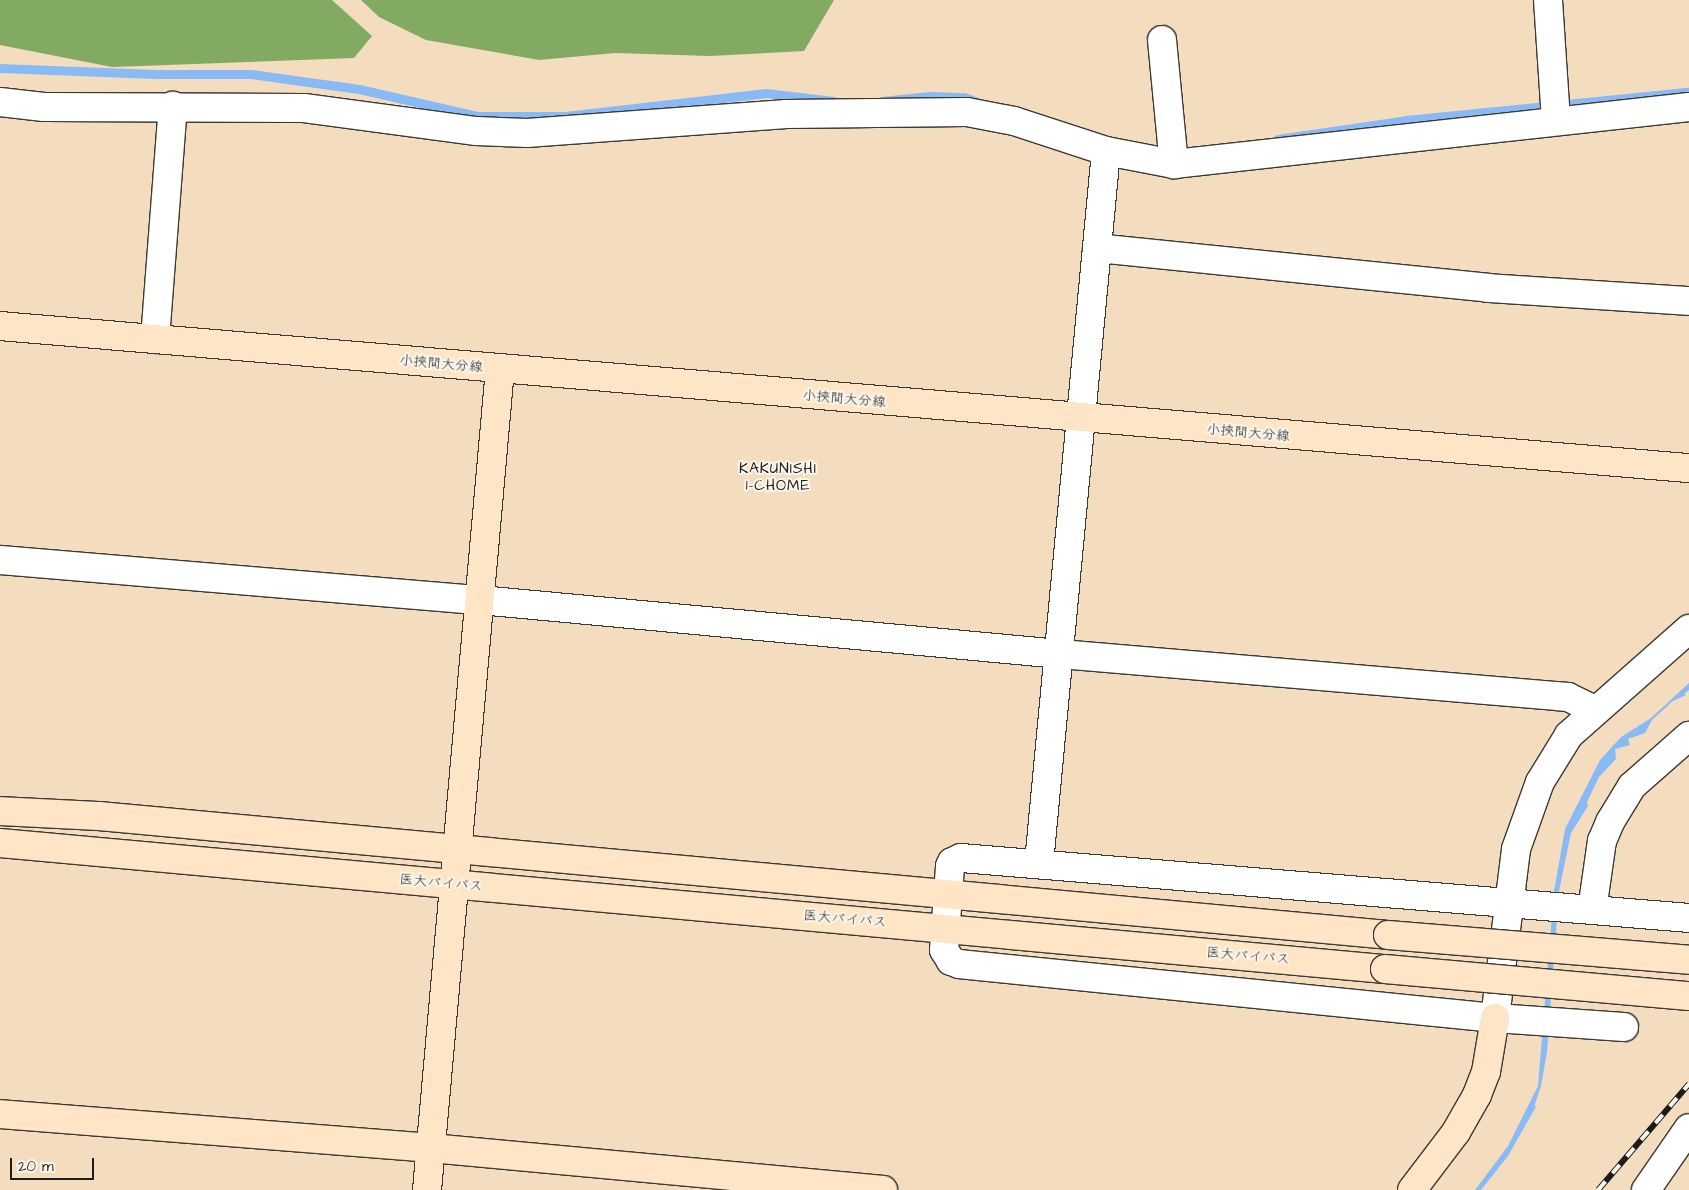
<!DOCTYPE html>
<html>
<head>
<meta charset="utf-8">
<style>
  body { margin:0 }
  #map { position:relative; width:1689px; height:1190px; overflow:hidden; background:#f4ddbf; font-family:"Architects Daughter","Klee One",sans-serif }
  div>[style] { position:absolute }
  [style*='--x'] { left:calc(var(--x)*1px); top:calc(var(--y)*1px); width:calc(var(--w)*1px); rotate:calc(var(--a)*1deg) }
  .forest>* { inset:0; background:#82aa62 }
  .water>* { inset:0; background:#8abaf6 }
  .stream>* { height:9px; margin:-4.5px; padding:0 4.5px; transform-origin:4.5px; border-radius:4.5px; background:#8abaf6 }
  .roads { filter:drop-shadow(1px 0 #3c3934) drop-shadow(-1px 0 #3c3934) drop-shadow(0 1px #3c3934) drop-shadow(0 -1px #3c3934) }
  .street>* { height:28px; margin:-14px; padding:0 14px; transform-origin:14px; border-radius:14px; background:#fff }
  .secondary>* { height:28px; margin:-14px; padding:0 14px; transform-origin:14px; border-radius:14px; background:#fde5c5 }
  .rail>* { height:5.5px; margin-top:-2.75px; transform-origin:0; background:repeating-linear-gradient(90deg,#fbf7ec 0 11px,#1c1c1c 0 22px); box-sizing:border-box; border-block:1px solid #1c1c1c }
  .bridges { filter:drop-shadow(1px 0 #3c3934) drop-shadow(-1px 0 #3c3934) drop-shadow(0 1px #3c3934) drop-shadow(0 -1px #3c3934) }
  .secondary-bridge>* { height:28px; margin:-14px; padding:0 14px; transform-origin:14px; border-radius:14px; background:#fde5c5 }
  span { translate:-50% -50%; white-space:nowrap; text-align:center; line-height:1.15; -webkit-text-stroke:4px #fbf7ec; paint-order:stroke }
  .street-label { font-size:14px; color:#1c1c1c }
  .neighbourhood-label { font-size:15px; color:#1c1c1c; letter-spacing:1px }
  .scale { position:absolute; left:10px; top:1158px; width:84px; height:22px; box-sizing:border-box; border:2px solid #1c1c1c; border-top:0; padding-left:6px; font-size:15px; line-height:18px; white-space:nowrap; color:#1c1c1c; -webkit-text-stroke:4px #fbf7ec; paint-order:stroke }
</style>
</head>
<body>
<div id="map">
  <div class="forest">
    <div style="clip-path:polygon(0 0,332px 0,372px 36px,354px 58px,112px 67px,0 45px)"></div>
    <div style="clip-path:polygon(361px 0,834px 0,804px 51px,710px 56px,615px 53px,539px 60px,426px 40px,379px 17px)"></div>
  </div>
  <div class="water">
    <div style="clip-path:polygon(1689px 683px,1689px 690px,1684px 694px,1686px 695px,1673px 701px,1652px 720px,1645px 733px,1628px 739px,1630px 745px,1615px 749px,1616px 759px,1599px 777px,1587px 802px,1588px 806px,1571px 833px,1559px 891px,1547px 1052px,1541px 1086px,1534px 1107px,1537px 1105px,1508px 1156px,1481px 1190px,1475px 1190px,1508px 1146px,1538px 1086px,1554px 891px,1565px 829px,1600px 760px,1621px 737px,1651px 718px)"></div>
  </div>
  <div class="stream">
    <div style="--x:0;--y:68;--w:155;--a:2.2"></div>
    <div style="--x:155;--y:74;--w:96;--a:0"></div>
    <div style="--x:251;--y:74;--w:109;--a:7.9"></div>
    <div style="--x:359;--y:89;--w:122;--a:12.8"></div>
    <div style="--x:478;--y:116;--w:87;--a:0"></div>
    <div style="--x:565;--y:116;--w:202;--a:-6.5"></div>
    <div style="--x:766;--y:93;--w:68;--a:6.7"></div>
    <div style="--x:882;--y:101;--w:48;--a:-5.9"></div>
    <div style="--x:930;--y:96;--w:34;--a:2"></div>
    <div style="--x:964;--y:97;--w:15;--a:20"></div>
    <div style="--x:1278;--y:139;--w:129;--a:-8.4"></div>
    <div style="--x:1406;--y:120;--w:284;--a:-5.7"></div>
  </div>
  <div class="roads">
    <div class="street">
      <div style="--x:1548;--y:0;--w:119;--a:86.2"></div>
      <div style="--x:1162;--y:40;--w:125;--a:84.5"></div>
      <div style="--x:0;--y:102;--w:44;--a:6.5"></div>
      <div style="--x:44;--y:107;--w:260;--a:0.2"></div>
      <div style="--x:304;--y:108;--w:174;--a:7.6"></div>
      <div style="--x:476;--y:131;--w:51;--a:2.2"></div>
      <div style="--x:527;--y:133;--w:260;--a:-4.2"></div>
      <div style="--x:786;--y:114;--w:181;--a:-0.6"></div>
      <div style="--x:967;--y:112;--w:48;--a:10.8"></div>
      <div style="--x:1014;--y:121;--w:97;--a:18.1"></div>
      <div style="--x:1106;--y:151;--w:69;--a:10.8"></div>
      <div style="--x:1174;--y:164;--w:518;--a:-6.32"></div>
      <div style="--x:1097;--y:248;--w:393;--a:5.8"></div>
      <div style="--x:1488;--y:288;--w:201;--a:3.7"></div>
      <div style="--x:155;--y:339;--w:234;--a:-85.6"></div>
      <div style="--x:0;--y:560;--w:482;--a:4.8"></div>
      <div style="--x:480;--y:600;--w:583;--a:5.32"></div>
      <div style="--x:1060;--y:654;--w:510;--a:4.84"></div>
      <div style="--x:1568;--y:697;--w:30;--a:26"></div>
      <div style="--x:1039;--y:863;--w:715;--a:-84.62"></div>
      <div style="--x:1592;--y:910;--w:70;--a:-81.8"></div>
      <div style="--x:1602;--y:841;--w:21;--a:-67"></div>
      <div style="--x:1610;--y:822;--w:42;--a:-58.6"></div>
      <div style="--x:1632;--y:786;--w:76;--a:-41.3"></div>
      <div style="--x:1495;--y:1018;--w:170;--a:-82.9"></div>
      <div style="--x:1516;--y:849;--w:71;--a:-70.3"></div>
      <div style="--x:1540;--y:782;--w:55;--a:-58.3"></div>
      <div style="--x:1569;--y:735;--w:160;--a:-41.5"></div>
      <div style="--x:1624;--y:1027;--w:129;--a:-176"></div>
      <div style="--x:1495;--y:1018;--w:539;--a:-174.25"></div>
      <div style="--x:959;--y:964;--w:9;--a:-159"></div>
      <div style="--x:951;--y:961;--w:13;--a:-122"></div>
      <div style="--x:944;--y:950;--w:84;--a:-85.9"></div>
      <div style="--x:950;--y:866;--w:4;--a:-63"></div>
      <div style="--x:952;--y:862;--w:10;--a:-24"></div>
      <div style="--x:961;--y:858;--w:730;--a:4.71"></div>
      <div style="--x:1646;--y:1190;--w:75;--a:-55.3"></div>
    </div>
    <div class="secondary">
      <div style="--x:0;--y:326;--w:1695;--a:4.81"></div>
      <div style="--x:0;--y:811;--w:99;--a:2.9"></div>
      <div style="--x:99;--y:816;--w:1294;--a:5.27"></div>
      <div style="--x:0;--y:843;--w:1391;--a:5.2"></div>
      <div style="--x:0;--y:1114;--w:432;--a:4.5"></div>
      <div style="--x:431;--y:1148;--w:454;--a:5.3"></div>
      <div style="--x:427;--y:1190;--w:824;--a:-84.92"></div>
      <div style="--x:1412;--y:1190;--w:73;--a:-52.8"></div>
      <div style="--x:1456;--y:1132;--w:43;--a:-60.4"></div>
      <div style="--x:1477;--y:1095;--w:25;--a:-69"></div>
      <div style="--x:1486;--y:1072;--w:55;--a:-80.5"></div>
    </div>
  </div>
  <div class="rail">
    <div style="--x:1598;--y:1190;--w:140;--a:-49.4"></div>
  </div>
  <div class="bridges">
    <div class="secondary-bridge">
      <div style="--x:1388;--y:935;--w:302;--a:4.7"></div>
      <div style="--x:1385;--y:969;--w:305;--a:5.1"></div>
    </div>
  </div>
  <div class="street-label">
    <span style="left:441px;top:364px;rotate:5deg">小挾間大分線</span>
    <span style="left:844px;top:399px;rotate:5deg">小挾間大分線</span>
    <span style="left:1248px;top:433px;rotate:5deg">小挾間大分線</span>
    <span style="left:441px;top:883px;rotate:5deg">医大バイパス</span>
    <span style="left:845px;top:919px;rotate:5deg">医大バイパス</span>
    <span style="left:1248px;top:956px;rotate:5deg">医大バイパス</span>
  </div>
  <div class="neighbourhood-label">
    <span style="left:778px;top:477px">KAKUNISHI<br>1-CHOME</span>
  </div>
  <div class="scale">20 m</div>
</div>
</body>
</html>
